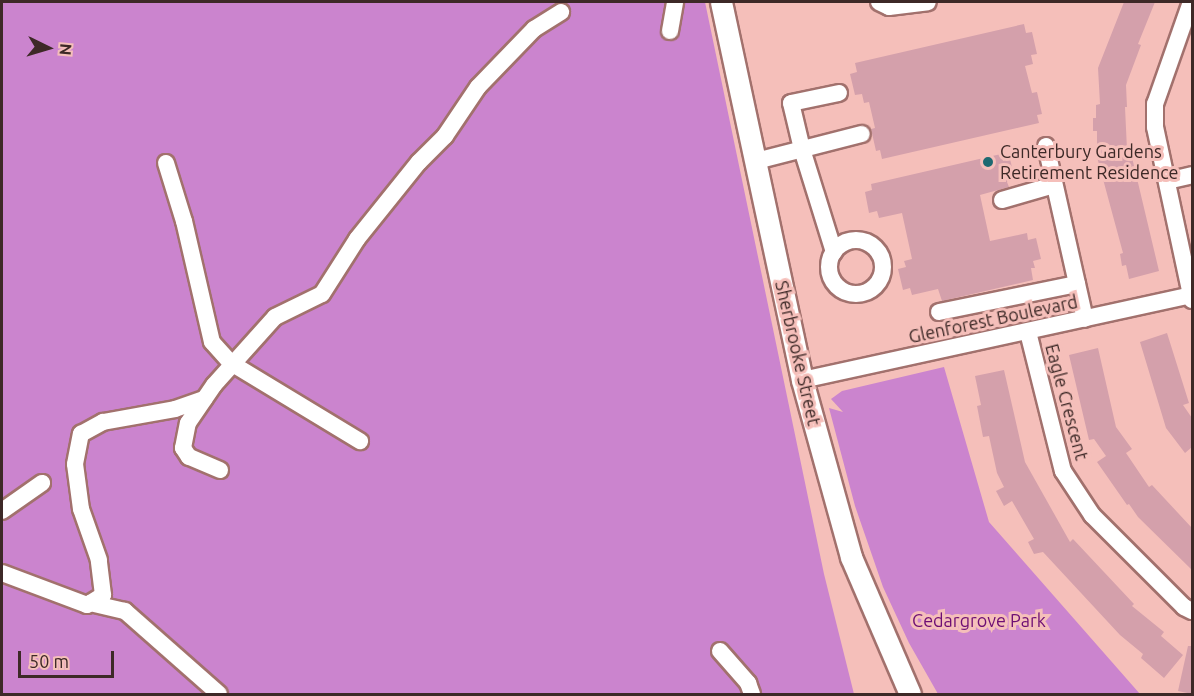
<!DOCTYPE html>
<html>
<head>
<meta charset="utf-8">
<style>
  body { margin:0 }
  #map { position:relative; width:1194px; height:696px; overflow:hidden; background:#f5bfba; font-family:Ubuntu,sans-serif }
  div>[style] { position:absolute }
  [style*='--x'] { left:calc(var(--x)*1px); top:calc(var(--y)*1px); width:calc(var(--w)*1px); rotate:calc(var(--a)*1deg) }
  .green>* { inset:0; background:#cb84ce }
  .building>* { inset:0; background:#d4a0ab }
  .roads { filter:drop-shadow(2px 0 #a2716d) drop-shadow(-2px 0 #a2716d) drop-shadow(0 2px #a2716d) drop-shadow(0 -2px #a2716d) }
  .minor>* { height:16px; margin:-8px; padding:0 8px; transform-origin:8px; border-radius:8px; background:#fff }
  .minor>.ring { margin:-8px; padding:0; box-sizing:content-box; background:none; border:16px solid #fff; border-radius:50% }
  .major>* { height:21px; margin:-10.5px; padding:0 10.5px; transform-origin:10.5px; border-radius:10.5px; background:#fff }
  .dots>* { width:16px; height:16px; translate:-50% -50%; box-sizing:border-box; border:3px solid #f5bfba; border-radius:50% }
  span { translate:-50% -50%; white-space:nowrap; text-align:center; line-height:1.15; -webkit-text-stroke:6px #f5bfba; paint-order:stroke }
  .poi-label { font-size:18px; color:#3d2927 }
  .left { translate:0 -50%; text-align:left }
  .street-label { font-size:18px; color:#3d2927 }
  .park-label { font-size:18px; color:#6e0e74 }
  .frame { position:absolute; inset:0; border:3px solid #3d2927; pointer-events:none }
  .north { position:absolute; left:18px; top:18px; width:60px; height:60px; -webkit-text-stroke:4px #f5bfba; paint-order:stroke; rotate:95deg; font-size:16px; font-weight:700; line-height:24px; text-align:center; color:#3d2927 }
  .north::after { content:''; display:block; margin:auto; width:21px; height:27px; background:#3d2927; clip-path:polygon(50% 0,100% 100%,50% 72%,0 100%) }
  .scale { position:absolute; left:18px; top:651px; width:96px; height:27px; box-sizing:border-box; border:3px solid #3d2927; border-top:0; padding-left:8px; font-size:18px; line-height:21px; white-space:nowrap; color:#3d2927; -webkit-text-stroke:4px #f5bfba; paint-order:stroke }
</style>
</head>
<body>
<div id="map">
  <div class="green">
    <div style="clip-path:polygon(2px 2px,705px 2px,824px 574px,854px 694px,2px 694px)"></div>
    <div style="clip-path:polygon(944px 367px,989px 522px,1140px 694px,938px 694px,909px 643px,883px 587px,855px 506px,829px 408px,843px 412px,831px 399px,842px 391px)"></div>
  </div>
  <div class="building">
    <div style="clip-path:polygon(1124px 2px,1155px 2px,1138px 44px,1141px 45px,1126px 85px,1127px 107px,1125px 107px,1127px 150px,1130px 149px,1159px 271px,1129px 279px,1126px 265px,1122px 266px,1120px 254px,1123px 253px,1097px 157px,1097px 131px,1093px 131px,1093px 118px,1096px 118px,1096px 105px,1100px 104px,1098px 68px)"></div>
    <div style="clip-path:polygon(1024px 24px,1026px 33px,1032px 32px,1037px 54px,1031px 55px,1033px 64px,1025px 66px,1032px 93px,1037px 92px,1042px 114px,1037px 115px,1039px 123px,882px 159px,880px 150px,876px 151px,871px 129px,875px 128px,869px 102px,864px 103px,862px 94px,855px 95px,850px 74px,857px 72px,855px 63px)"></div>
    <div style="clip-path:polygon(1001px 154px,1003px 161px,1010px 159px,1015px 180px,1007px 182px,1009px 187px,980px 195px,990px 241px,1027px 233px,1028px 240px,1036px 238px,1041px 259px,1033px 261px,1035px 268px,1031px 268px,1033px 280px,942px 301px,938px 289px,912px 295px,910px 288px,903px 290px,898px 269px,906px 267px,904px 261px,912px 259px,902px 213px,879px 218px,877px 211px,869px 213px,865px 192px,872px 190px,871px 184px)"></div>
    <div style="clip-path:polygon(1167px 333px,1189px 403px,1183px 405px,1192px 418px,1192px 447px,1185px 453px,1166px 428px,1140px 342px)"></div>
    <div style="clip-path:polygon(1098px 348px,1116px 427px,1132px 449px,1126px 453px,1149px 487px,1152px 485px,1192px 528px,1192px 570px,1138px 517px,1129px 504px,1127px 505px,1097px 462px,1106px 456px,1094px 439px,1089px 440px,1069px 355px)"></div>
    <div style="clip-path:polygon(1004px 370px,1025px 462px,1070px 542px,1073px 539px,1134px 604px,1132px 606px,1164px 632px,1161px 636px,1183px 655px,1164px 678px,1141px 658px,1143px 654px,1120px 635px,1043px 552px,1034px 554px,1028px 542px,1034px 539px,1012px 501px,1004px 506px,996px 491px,1004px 487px,997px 473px,989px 436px,983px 437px,977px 406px,981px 405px,975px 376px)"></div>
    <div style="clip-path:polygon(1188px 646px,1192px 646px,1192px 694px,1178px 691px)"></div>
  </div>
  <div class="roads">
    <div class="minor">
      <div style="--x:879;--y:2;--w:11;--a:27"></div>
      <div style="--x:889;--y:7;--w:39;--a:-7"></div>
      <div style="--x:1191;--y:2;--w:108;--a:109.4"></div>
      <div style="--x:1155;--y:104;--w:23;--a:90"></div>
      <div style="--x:1155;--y:127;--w:177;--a:77.9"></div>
      <div style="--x:670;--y:31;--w:29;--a:-80"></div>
      <div style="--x:1046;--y:146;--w:177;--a:77.3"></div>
      <div style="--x:756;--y:161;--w:109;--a:-14.3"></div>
      <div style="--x:166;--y:163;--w:61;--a:72.8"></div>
      <div style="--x:184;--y:221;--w:124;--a:77"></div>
      <div style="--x:212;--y:342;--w:28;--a:48"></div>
      <div style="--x:231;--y:363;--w:151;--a:31.2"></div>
      <div style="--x:1167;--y:181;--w:26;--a:-13"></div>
      <div style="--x:1002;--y:200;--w:54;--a:-16.1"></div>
      <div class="ring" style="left:829px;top:240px;width:38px;height:38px"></div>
      <div style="--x:834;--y:252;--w:108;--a:-107.3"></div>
      <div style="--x:802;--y:149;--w:47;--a:-103.4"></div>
      <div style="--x:791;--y:103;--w:49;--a:-11.8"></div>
      <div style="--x:939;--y:312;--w:141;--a:-11.5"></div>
      <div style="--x:1028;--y:332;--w:143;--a:75.9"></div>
      <div style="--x:1063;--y:471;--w:53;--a:56.6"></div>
      <div style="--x:1092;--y:515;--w:130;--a:45"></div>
      <div style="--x:1184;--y:607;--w:9;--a:27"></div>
      <div style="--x:802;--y:380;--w:399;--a:-12.3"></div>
      <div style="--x:220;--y:470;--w:34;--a:-157"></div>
      <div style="--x:189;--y:457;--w:11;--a:-124"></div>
      <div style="--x:183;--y:448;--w:25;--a:-79"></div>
      <div style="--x:188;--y:423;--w:46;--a:-55.6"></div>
      <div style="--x:214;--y:385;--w:91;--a:-48.1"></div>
      <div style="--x:275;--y:317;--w:52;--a:-26.1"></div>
      <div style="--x:322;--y:294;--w:65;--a:-57.5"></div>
      <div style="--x:357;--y:239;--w:99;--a:-51.2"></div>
      <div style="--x:419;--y:162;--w:37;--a:-45"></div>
      <div style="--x:445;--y:136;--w:59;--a:-56"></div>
      <div style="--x:478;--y:87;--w:81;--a:-46"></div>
      <div style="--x:534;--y:29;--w:32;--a:-32"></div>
      <div style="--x:2;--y:511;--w:49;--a:-35"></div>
      <div style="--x:2;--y:573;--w:91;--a:20.6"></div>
      <div style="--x:87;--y:605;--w:19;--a:-32"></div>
      <div style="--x:103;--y:595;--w:35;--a:-97"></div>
      <div style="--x:99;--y:560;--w:54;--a:-109.4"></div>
      <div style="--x:81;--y:509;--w:45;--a:-97.6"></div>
      <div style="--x:75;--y:464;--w:31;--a:-79"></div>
      <div style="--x:81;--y:434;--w:25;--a:-29"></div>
      <div style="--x:103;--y:422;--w:73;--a:-10.2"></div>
      <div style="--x:175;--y:409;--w:31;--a:-19"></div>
      <div style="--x:90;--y:603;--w:36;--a:13"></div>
      <div style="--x:125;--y:611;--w:125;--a:41.4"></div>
      <div style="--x:720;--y:651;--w:43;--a:48.8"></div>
      <div style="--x:748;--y:683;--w:12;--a:70"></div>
    </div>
    <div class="major">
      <div style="--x:721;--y:2;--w:387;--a:77.9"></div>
      <div style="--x:802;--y:380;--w:184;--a:74.5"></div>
      <div style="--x:851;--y:557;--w:149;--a:66.7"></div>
    </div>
  </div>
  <div class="dots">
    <div style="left:988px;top:162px;background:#1e6971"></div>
  </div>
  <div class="poi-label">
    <span class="left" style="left:1000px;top:162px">Canterbury Gardens<br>Retirement Residence</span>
  </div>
  <div class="street-label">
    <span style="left:993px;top:319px;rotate:-12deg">Glenforest Boulevard</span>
    <span style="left:798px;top:353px;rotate:77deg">Sherbrooke Street</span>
    <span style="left:1067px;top:402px;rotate:75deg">Eagle Crescent</span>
  </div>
  <div class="park-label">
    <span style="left:979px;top:620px">Cedargrove Park</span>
  </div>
  <div class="frame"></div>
  <div class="north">N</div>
  <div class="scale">50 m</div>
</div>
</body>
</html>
